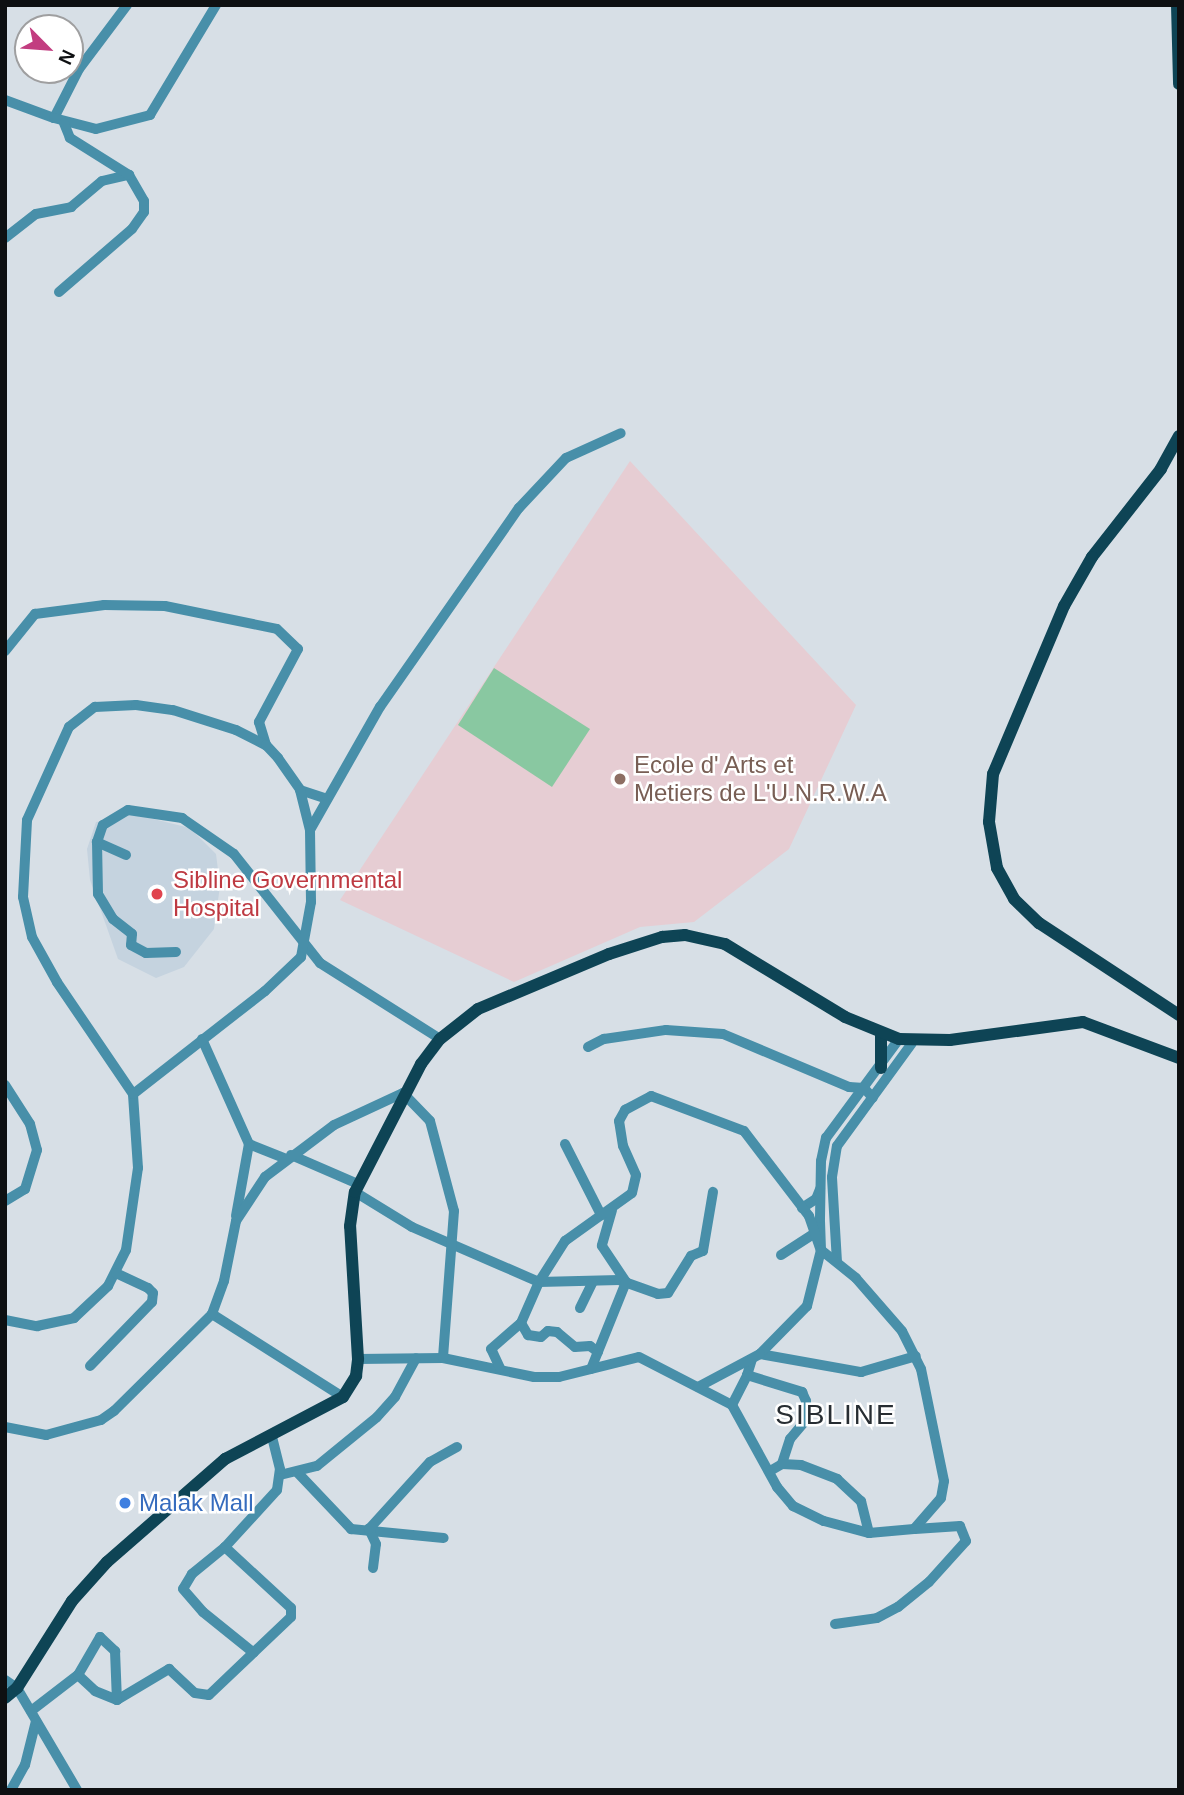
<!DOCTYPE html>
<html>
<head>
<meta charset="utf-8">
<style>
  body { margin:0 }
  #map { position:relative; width:1184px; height:1795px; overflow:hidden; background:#d7dfe6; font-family:Helvetica,sans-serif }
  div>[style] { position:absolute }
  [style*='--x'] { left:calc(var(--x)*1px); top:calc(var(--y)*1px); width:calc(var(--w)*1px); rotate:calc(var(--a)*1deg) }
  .built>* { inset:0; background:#c5d3df }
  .education>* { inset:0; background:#e6cdd3 }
  .green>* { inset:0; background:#89c8a1 }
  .minor>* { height:10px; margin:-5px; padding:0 5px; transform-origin:5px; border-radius:5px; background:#488fa9 }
  .major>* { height:12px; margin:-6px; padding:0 6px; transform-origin:6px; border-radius:6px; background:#0e4455 }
  .dots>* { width:19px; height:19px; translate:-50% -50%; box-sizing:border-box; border:4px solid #fff; border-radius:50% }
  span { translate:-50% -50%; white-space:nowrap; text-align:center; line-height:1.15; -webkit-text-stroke:5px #fff; paint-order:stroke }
  .education-label { font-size:24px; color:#785e54 }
  .left { translate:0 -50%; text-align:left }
  .health-label { font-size:24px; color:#be3a42 }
  .shop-label { font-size:24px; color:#366cbe }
  .quarter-label { font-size:28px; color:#272d32; letter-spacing:2px }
  .frame { position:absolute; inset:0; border:7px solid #0e1012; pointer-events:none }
  .north { position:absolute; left:14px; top:14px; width:70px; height:70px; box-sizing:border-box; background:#fff; border:2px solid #9f9fa0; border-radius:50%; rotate:115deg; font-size:19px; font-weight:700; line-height:28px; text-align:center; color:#0e1012 }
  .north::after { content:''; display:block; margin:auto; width:24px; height:32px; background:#c23d80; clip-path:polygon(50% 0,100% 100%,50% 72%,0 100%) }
</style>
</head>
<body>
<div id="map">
  <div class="built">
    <div style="clip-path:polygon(133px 814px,190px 828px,216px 854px,220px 886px,214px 929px,184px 967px,156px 978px,118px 959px,90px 880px,87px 849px,96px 822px)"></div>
  </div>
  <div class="education">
    <div style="clip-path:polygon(630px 461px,856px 705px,789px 849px,694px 922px,640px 927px,514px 982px,340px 900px)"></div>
  </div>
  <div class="green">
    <div style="clip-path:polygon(494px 668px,590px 729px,552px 787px,458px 725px)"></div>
  </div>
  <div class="minor">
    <div style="--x:5;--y:100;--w:52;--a:20.2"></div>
    <div style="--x:54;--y:118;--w:55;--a:-63"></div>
    <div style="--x:79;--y:69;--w:80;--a:-53.1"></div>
    <div style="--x:54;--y:118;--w:43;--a:14.7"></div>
    <div style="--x:96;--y:129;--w:56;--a:-14.5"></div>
    <div style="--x:150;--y:115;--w:128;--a:-59"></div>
    <div style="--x:5;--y:238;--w:39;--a:-38"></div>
    <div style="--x:36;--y:214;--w:36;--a:-11"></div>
    <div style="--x:71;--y:207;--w:40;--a:-40"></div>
    <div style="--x:102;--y:181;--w:28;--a:-13"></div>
    <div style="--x:59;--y:292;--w:96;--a:-40.8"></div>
    <div style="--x:132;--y:229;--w:21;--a:-55"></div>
    <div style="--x:144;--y:212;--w:11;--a:-90"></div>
    <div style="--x:144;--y:201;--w:30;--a:-120"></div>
    <div style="--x:129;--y:175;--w:70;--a:-147.9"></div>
    <div style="--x:70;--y:138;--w:16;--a:-112"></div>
    <div style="--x:5;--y:651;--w:48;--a:-51"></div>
    <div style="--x:35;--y:614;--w:70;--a:-7.4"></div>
    <div style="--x:104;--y:605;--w:61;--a:0.9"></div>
    <div style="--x:165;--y:606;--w:114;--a:11.6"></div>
    <div style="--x:277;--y:629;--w:29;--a:44"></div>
    <div style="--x:298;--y:649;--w:83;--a:118.1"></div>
    <div style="--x:259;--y:722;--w:24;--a:73"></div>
    <div style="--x:300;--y:790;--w:28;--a:18"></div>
    <div style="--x:310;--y:830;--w:142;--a:-60.4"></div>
    <div style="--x:380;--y:707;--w:243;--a:-55.1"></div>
    <div style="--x:519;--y:508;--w:69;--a:-46.8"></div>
    <div style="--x:566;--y:458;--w:60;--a:-24.4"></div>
    <div style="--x:97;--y:842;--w:52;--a:88.9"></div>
    <div style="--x:98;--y:894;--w:29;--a:59"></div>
    <div style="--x:113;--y:919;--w:24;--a:38"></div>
    <div style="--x:132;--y:934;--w:11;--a:95"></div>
    <div style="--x:131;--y:945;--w:17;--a:28"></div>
    <div style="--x:146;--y:953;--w:30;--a:-2"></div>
    <div style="--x:126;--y:855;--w:32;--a:-156"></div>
    <div style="--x:97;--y:842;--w:18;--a:-71"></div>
    <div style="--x:103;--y:825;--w:29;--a:-31"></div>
    <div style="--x:128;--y:810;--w:55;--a:8.4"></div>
    <div style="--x:182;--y:818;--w:63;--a:34.7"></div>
    <div style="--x:234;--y:854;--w:139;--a:51.7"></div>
    <div style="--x:320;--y:963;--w:142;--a:32.3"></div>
    <div style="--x:202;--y:1039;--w:115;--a:65.9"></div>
    <div style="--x:249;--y:1144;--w:40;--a:22"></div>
    <div style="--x:588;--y:1047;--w:18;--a:-27"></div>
    <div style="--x:604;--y:1039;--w:63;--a:-8.3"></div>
    <div style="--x:666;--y:1030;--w:57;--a:4"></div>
    <div style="--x:723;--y:1034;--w:137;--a:22.8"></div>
    <div style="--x:849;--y:1087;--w:15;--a:4"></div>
    <div style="--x:864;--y:1088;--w:13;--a:48"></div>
    <div style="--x:5;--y:1085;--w:46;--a:57.3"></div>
    <div style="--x:30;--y:1124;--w:27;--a:75"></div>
    <div style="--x:37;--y:1150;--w:41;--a:107.1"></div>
    <div style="--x:25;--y:1189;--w:23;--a:149"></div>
    <div style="--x:565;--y:1144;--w:80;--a:63.1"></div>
    <div style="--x:291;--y:1155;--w:73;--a:23.4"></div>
    <div style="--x:355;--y:1192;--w:67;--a:31.6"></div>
    <div style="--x:412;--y:1227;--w:138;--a:23.4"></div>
    <div style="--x:539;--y:1282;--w:80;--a:-1.4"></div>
    <div style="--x:619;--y:1280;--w:41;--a:19.7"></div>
    <div style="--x:658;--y:1294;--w:10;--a:-6"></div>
    <div style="--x:668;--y:1293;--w:44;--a:-58.1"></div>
    <div style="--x:691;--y:1256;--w:13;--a:-23"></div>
    <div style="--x:703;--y:1251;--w:60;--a:-80.4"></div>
    <div style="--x:802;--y:1208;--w:17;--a:-33"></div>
    <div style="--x:816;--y:1199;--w:11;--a:-68"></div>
    <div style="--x:612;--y:1210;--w:37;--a:106"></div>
    <div style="--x:602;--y:1246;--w:43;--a:56.3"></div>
    <div style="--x:236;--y:1216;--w:73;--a:-79.8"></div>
    <div style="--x:781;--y:1255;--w:40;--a:-32.9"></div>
    <div style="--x:837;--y:1262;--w:85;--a:-93.4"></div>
    <div style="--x:832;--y:1177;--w:31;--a:-81"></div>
    <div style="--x:837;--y:1146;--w:127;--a:-53.9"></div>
    <div style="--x:580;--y:1308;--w:28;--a:-64"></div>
    <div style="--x:212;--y:1314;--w:155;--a:32.4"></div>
    <div style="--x:5;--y:1320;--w:33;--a:11"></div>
    <div style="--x:37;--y:1326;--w:38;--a:-12"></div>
    <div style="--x:74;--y:1318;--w:47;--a:-43.3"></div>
    <div style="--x:108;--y:1286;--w:40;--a:-63.4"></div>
    <div style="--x:126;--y:1250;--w:83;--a:-81.7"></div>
    <div style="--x:138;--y:1168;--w:74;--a:-93.9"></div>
    <div style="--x:133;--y:1094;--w:135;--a:-124.2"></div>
    <div style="--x:57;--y:982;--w:51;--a:-119.1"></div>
    <div style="--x:32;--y:937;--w:41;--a:-102.7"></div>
    <div style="--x:23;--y:897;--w:77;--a:-87"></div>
    <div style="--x:27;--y:820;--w:102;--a:-65.7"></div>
    <div style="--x:69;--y:727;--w:33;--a:-38"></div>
    <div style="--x:95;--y:707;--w:41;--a:-2.8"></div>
    <div style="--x:136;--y:705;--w:37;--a:8"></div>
    <div style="--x:173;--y:710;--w:66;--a:17.6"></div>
    <div style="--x:236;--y:730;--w:34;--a:27"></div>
    <div style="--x:266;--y:745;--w:18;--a:47"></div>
    <div style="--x:278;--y:758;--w:39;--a:55"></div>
    <div style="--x:300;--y:790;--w:41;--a:76"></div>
    <div style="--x:310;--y:830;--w:72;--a:89.2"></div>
    <div style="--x:311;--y:902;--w:56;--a:100.3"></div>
    <div style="--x:301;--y:957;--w:50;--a:136.6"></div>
    <div style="--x:265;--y:991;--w:167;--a:142"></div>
    <div style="--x:521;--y:1323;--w:14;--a:60"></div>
    <div style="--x:528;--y:1335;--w:13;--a:9"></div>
    <div style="--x:541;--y:1337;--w:9;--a:-41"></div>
    <div style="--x:548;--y:1331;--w:9;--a:6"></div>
    <div style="--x:557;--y:1332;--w:23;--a:40"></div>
    <div style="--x:575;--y:1347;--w:15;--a:-4"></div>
    <div style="--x:590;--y:1346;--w:10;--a:37"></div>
    <div style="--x:760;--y:1354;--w:103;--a:10.1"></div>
    <div style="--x:861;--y:1372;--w:57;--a:-16.2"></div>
    <div style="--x:358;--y:1359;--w:85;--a:-0.7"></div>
    <div style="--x:443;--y:1358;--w:93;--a:11.8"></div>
    <div style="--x:534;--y:1377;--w:25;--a:0"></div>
    <div style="--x:559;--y:1377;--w:82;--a:-14"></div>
    <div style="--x:639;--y:1357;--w:105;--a:27.3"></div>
    <div style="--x:732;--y:1405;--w:94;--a:61.2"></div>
    <div style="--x:777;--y:1487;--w:25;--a:50"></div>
    <div style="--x:793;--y:1506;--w:34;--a:26"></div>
    <div style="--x:824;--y:1521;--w:47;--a:14.9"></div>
    <div style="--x:869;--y:1533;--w:45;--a:-5.1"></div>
    <div style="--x:914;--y:1529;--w:41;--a:-48.9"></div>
    <div style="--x:941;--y:1498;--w:17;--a:-80"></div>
    <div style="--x:944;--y:1481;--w:114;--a:-101.6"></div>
    <div style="--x:921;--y:1369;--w:42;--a:-116.6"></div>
    <div style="--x:902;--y:1331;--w:70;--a:-131"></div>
    <div style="--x:856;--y:1278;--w:45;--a:-141.3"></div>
    <div style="--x:821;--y:1250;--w:32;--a:-92"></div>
    <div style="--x:820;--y:1218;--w:57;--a:-89"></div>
    <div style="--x:821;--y:1161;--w:24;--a:-78"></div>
    <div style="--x:826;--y:1138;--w:123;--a:-53.6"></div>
    <div style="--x:752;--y:1359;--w:17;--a:107"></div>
    <div style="--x:747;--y:1375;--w:58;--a:17.2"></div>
    <div style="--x:802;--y:1392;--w:10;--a:66"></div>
    <div style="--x:806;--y:1401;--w:19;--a:90"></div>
    <div style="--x:806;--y:1420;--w:25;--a:130"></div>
    <div style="--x:790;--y:1439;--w:26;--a:108"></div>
    <div style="--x:90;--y:1366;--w:89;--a:-45.9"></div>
    <div style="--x:152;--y:1302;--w:9;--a:-84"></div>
    <div style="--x:153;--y:1293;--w:7;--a:-135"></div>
    <div style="--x:148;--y:1288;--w:35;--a:-155"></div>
    <div style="--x:500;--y:1368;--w:21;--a:-115"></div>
    <div style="--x:491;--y:1349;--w:40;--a:-41"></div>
    <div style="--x:521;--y:1323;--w:45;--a:-66.3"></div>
    <div style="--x:539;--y:1282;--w:49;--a:-57.6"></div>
    <div style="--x:565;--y:1241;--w:82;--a:-35.6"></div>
    <div style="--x:632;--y:1193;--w:18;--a:-77"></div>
    <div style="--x:636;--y:1175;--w:32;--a:-114"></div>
    <div style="--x:623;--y:1146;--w:25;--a:-99"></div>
    <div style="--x:619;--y:1121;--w:13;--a:-61"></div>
    <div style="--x:625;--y:1110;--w:30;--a:-28"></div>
    <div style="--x:651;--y:1096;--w:99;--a:20.6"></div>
    <div style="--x:744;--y:1131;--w:107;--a:52.6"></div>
    <div style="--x:809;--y:1216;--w:36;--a:71"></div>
    <div style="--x:821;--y:1250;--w:58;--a:104"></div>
    <div style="--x:807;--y:1306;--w:67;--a:134.4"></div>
    <div style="--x:760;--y:1354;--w:70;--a:152"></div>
    <div style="--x:591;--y:1369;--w:94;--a:-68.1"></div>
    <div style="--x:732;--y:1405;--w:34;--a:-63"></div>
    <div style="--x:5;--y:1427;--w:42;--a:11"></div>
    <div style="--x:46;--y:1435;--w:57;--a:-15.3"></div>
    <div style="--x:101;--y:1420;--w:16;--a:-35"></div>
    <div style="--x:114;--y:1411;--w:138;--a:-44.7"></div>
    <div style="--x:212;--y:1314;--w:35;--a:-70"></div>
    <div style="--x:224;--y:1281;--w:61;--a:-78.7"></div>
    <div style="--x:236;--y:1221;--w:53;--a:-56.6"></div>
    <div style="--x:265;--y:1177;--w:86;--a:-37"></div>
    <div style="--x:334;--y:1125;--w:76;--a:-24.9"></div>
    <div style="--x:403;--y:1093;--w:39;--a:46"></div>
    <div style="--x:430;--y:1121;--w:93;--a:75.1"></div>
    <div style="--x:454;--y:1211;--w:147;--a:94.3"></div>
    <div style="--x:770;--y:1471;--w:14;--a:-30"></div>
    <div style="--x:782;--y:1464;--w:19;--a:3"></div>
    <div style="--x:801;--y:1465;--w:39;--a:21"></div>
    <div style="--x:837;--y:1479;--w:33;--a:43"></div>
    <div style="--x:861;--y:1501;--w:33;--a:76"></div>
    <div style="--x:297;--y:1472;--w:79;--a:46.5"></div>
    <div style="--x:351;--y:1529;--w:93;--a:5.5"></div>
    <div style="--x:280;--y:1475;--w:38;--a:-14"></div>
    <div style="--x:317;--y:1466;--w:77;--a:-39.2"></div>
    <div style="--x:377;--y:1417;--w:27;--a:-48"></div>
    <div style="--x:395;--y:1397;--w:44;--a:-61.7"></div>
    <div style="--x:225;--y:1547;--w:43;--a:140.7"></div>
    <div style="--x:192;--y:1574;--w:17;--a:121"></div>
    <div style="--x:183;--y:1589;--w:30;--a:49"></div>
    <div style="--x:203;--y:1612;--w:65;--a:38.8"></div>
    <div style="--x:373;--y:1568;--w:24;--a:-83"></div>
    <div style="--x:376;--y:1544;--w:17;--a:-115"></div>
    <div style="--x:369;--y:1529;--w:91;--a:-47.7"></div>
    <div style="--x:430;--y:1462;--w:31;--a:-29"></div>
    <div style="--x:835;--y:1624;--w:42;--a:-8.1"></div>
    <div style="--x:877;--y:1618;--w:24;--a:-28"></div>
    <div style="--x:898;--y:1607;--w:40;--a:-39"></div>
    <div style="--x:929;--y:1582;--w:55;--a:-47.9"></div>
    <div style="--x:966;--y:1541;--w:16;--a:-112"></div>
    <div style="--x:960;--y:1526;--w:45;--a:176.2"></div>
    <div style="--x:78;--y:1675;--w:23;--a:43"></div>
    <div style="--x:95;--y:1691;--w:24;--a:22"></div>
    <div style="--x:117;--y:1700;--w:61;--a:-30.8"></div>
    <div style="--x:169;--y:1669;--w:35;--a:43"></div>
    <div style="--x:195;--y:1693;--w:14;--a:8"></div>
    <div style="--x:209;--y:1695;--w:113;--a:-43.6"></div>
    <div style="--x:291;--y:1617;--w:9;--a:-90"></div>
    <div style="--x:291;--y:1608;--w:90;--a:-137.3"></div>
    <div style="--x:225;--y:1547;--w:77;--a:-47.6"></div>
    <div style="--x:277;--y:1490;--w:21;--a:-82"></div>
    <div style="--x:280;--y:1469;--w:34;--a:-104"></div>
    <div style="--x:5;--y:1680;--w:14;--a:34"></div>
    <div style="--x:17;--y:1688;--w:118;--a:59.5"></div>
    <div style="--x:31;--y:1711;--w:59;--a:-37.5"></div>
    <div style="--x:78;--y:1675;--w:44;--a:-59.9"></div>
    <div style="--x:100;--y:1637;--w:21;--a:43"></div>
    <div style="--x:115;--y:1651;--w:49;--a:87.7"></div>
    <div style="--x:11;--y:1790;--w:29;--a:-61"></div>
    <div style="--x:25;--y:1765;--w:45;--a:-76"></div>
  </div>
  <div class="major">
    <div style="--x:1177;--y:5;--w:79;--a:88.5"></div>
    <div style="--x:1179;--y:436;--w:38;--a:119"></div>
    <div style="--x:1161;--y:469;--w:112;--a:128.1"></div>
    <div style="--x:1092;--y:557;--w:56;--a:119.7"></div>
    <div style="--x:1064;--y:606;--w:182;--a:112.9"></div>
    <div style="--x:993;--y:774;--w:48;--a:94.8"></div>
    <div style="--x:989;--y:822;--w:47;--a:80.1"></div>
    <div style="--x:997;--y:868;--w:35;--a:61"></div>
    <div style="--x:1014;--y:899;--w:35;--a:44"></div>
    <div style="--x:1039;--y:923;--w:168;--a:33.3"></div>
    <div style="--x:881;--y:1068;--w:34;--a:-90"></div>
    <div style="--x:5;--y:1698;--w:16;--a:-40"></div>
    <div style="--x:17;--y:1688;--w:103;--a:-57.7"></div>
    <div style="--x:72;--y:1601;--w:52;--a:-48.1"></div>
    <div style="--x:107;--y:1562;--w:157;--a:-41.1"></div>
    <div style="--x:225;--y:1459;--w:133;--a:-27.7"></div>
    <div style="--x:343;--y:1397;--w:25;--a:-58"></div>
    <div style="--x:356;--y:1376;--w:17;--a:-83"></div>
    <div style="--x:358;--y:1359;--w:133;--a:-93.4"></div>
    <div style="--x:350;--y:1226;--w:34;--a:-82"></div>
    <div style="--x:355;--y:1192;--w:144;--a:-62.7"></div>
    <div style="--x:421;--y:1064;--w:31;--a:-53"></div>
    <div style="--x:440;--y:1039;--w:48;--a:-38.3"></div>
    <div style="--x:478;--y:1009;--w:142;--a:-22.8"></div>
    <div style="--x:609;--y:954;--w:56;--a:-17.8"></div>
    <div style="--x:662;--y:937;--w:23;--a:-5"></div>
    <div style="--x:685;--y:935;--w:41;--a:12.7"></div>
    <div style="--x:725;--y:944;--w:140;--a:31.3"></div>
    <div style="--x:845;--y:1017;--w:58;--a:22.2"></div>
    <div style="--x:899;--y:1039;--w:51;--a:1.1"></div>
    <div style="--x:950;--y:1040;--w:134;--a:-7.7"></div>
    <div style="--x:1083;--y:1022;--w:103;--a:20.6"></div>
  </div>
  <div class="dots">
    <div style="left:620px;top:779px;background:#8d6e63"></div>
    <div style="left:157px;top:894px;background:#e0444e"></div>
    <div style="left:125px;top:1503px;background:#3f7fe0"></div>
  </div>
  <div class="education-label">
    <span class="left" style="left:634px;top:779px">Ecole d' Arts et<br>Metiers de L'U.N.R.W.A</span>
  </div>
  <div class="health-label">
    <span class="left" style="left:173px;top:894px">Sibline Governmental<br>Hospital</span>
  </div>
  <div class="shop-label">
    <span class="left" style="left:139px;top:1503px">Malak Mall</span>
  </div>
  <div class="quarter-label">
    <span style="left:836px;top:1415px">SIBLINE</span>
  </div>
  <div class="frame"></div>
  <div class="north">N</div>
</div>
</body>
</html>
